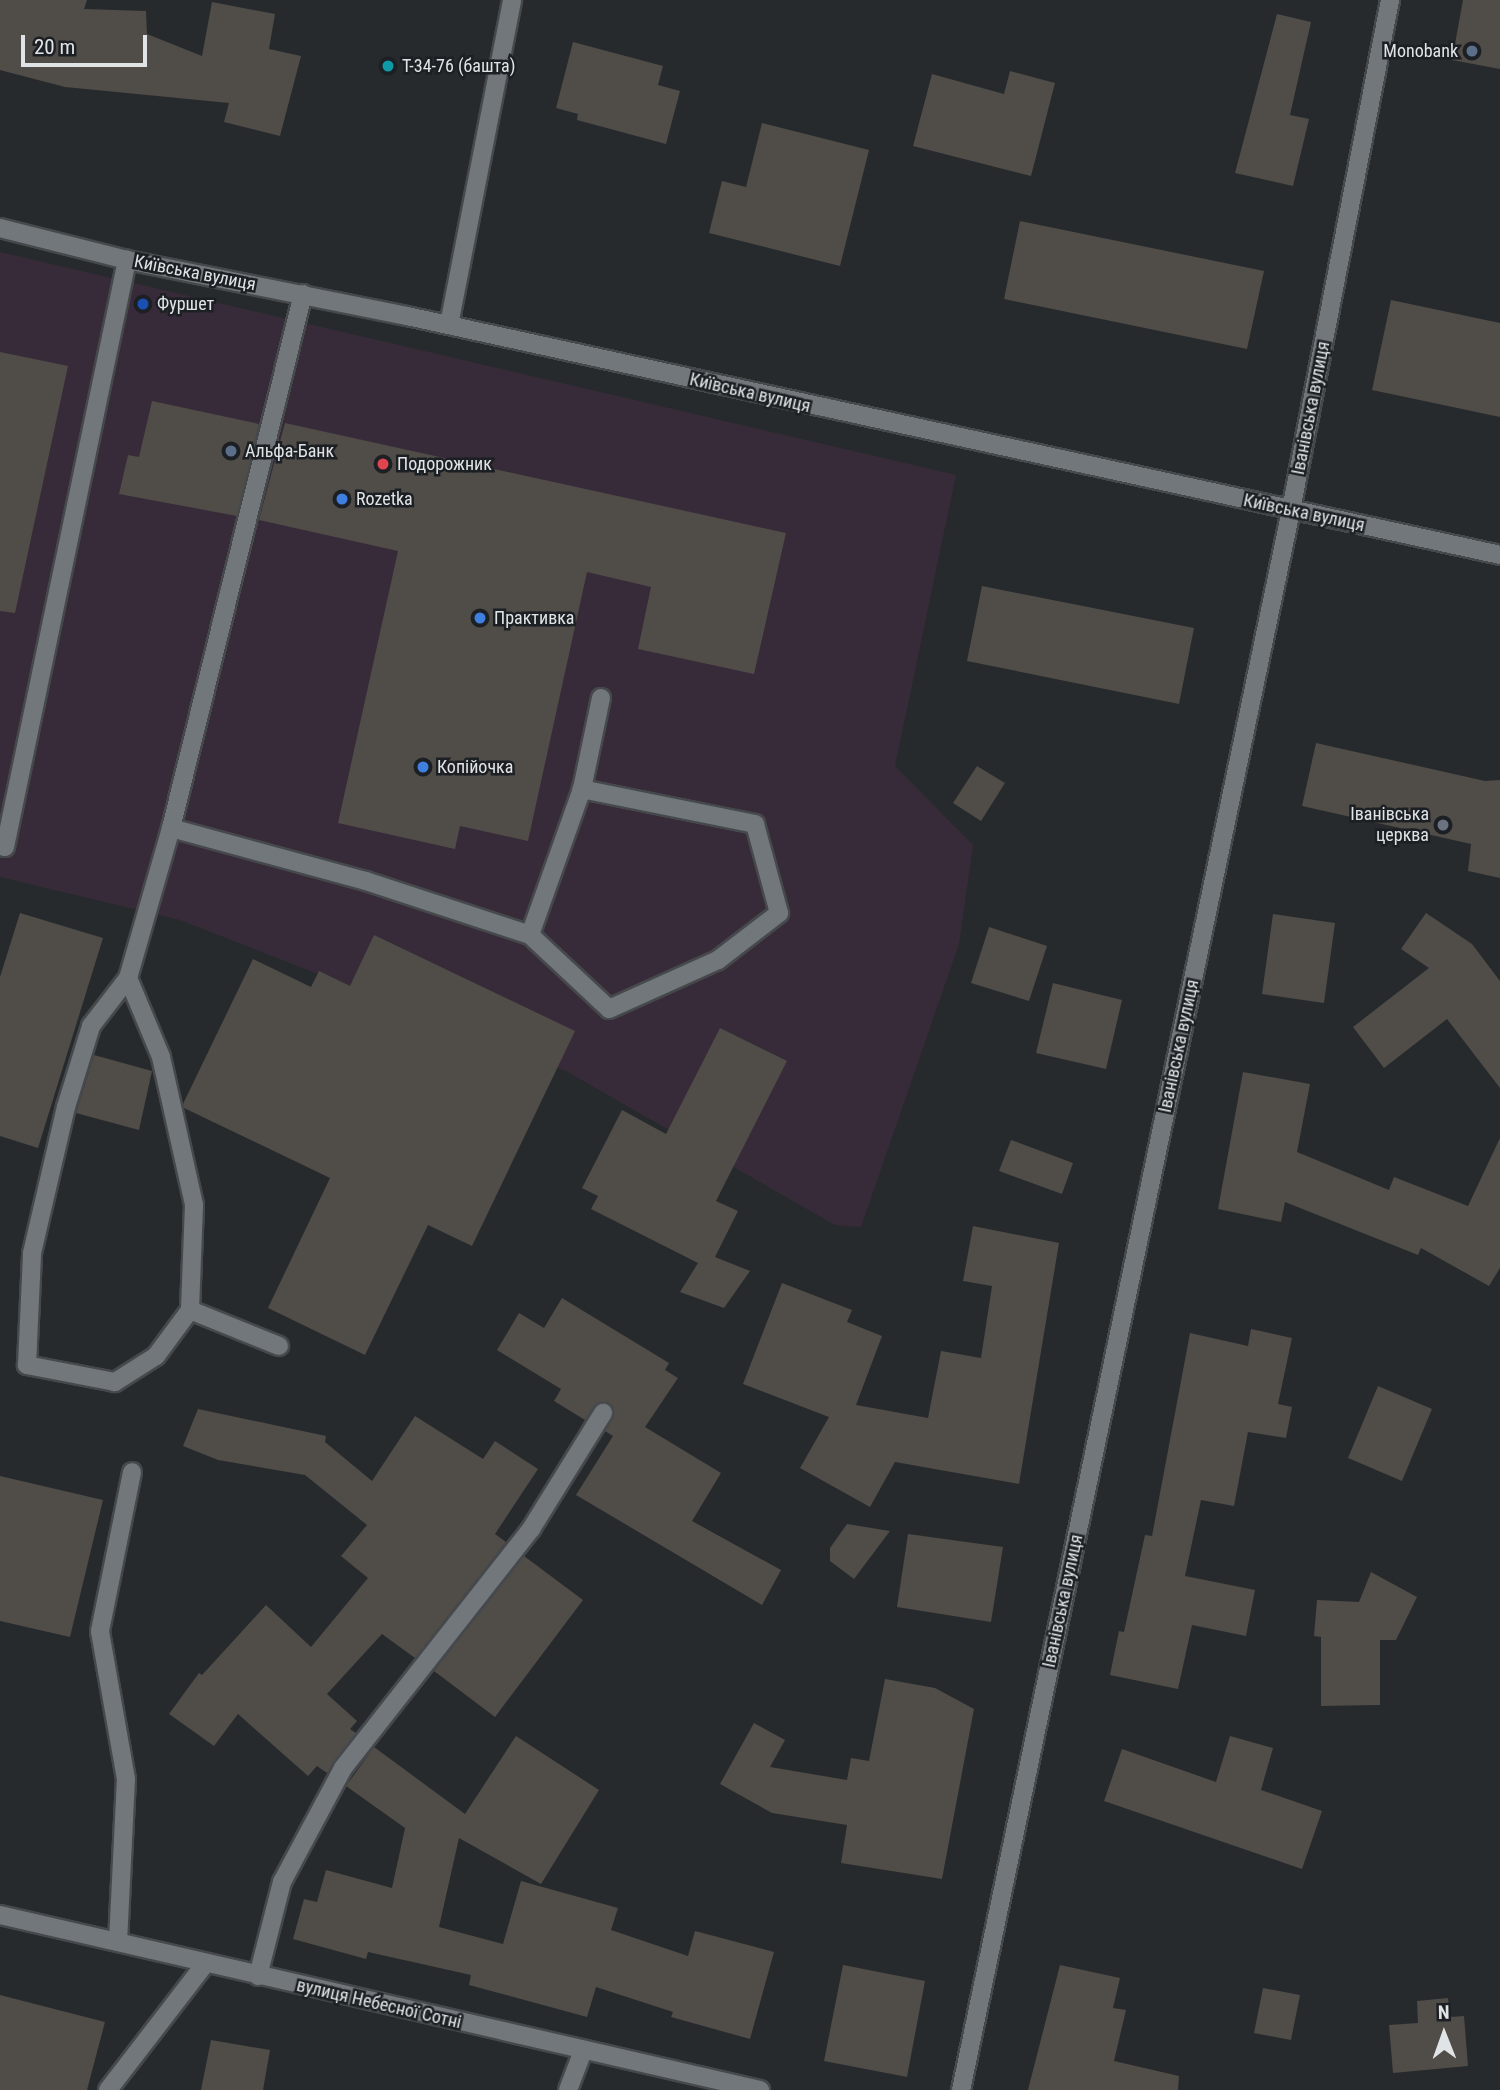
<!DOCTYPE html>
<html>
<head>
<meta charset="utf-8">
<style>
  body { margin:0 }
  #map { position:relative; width:1500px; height:2090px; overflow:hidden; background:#262a2d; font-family:"Roboto Condensed",sans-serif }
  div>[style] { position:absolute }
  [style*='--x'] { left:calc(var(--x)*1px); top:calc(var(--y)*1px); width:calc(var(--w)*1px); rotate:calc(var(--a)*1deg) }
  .commercial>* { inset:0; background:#382b39 }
  .building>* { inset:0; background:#504c47 }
  .roads { filter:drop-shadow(2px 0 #46494c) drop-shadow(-2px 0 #46494c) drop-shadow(0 2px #46494c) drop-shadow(0 -2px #46494c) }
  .lane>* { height:18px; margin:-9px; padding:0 9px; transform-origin:9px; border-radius:9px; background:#72777c }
  .street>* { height:18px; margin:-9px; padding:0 9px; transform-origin:9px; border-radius:9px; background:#72777c }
  .secondary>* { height:18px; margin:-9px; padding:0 9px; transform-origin:9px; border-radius:9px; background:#72777c }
  .dots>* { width:19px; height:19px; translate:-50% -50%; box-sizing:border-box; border:4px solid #1c2024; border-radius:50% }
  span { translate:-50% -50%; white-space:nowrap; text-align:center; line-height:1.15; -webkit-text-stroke:5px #1c2024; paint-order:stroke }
  .poi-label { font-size:18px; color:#e1e4e6 }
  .right { translate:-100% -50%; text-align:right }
  .left { translate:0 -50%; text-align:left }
  .street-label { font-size:18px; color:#e1e4e6 }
  .north { position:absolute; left:1409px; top:1999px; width:70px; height:70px; -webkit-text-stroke:5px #1c2024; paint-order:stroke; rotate:359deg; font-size:19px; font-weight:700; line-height:28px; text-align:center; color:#e1e4e6 }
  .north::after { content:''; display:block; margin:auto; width:24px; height:32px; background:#e1e4e6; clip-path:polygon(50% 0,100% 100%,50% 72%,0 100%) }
  .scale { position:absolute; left:21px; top:35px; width:126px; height:32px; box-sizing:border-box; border:4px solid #e1e4e6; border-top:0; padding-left:9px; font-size:21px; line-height:24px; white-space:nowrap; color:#e1e4e6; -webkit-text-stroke:5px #1c2024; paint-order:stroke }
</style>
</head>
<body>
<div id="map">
  <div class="commercial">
    <div style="clip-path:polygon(0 252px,956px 475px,895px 766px,973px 845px,959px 944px,861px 1227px,835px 1225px,566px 1071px,180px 920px,0 877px)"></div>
  </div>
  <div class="building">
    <div style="clip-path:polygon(0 0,87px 0,84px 9px,146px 11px,147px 34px,202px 56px,212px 2px,275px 14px,269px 49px,301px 56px,280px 136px,224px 122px,229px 103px,65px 87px,0 70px)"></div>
    <div style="clip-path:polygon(1463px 0,1500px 0,1500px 69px,1452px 60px)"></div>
    <div style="clip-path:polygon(1277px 14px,1311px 22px,1290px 115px,1309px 119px,1293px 186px,1235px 173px)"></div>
    <div style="clip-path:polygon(573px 42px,663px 66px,658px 85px,680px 91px,666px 144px,577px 120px,578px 114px,556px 108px)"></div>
    <div style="clip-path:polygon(1010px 71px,1055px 83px,1031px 176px,913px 146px,932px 74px,1004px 94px)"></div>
    <div style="clip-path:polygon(762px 123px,869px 150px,840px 266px,709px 233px,722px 181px,746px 187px)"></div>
    <div style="clip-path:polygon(1020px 221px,1264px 271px,1247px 349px,1004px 299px)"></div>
    <div style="clip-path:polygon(1391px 300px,1500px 323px,1500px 417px,1372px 390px)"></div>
    <div style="clip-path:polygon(0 352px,68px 366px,15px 613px,0 611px)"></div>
    <div style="clip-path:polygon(152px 401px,259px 424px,237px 516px,119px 494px,128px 455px,139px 457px)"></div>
    <div style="clip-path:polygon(285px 423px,786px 533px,754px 674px,638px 649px,651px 587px,587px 572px,528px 841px,460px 826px,455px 849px,338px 823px,398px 551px,259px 520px)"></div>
    <div style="clip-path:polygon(982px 586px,1194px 628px,1179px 704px,967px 661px)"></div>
    <div style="clip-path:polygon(1316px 743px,1485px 781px,1500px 780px,1500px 878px,1468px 871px,1471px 844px,1302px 806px)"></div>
    <div style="clip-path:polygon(977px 766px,1005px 783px,981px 821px,953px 803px)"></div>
    <div style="clip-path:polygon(20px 913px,103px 938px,38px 1148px,0 1136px,0 977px)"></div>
    <div style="clip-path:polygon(1426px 913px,1472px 944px,1500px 981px,1500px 1088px,1447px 1019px,1384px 1068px,1353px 1027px,1429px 968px,1401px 949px)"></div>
    <div style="clip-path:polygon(1273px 914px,1335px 923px,1324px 1003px,1262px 994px)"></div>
    <div style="clip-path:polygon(989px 927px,1047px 946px,1029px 1001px,971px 983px)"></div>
    <div style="clip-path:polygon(374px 935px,575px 1031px,472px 1246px,428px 1225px,365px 1355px,268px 1308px,330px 1178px,184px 1108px,183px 1104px,253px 959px,311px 987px,319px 971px,350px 986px)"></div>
    <div style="clip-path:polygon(1053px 983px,1122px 1000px,1106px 1069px,1036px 1053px)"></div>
    <div style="clip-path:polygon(720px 1028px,787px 1061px,716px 1201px,738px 1211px,715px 1257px,750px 1271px,724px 1308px,680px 1292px,698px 1263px,591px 1209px,598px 1196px,582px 1188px,622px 1110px,666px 1134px)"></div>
    <div style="clip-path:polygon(94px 1055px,152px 1071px,139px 1130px,76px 1113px)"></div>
    <div style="clip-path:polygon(1243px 1072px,1310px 1084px,1297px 1152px,1389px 1190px,1394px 1177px,1468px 1206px,1500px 1138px,1500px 1268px,1489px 1286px,1421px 1248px,1418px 1255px,1285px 1202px,1281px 1222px,1218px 1209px)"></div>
    <div style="clip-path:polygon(1011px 1140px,1073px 1163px,1062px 1194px,999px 1171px)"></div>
    <div style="clip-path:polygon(973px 1226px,1059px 1243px,1019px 1484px,895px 1462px,870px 1507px,800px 1468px,829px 1417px,743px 1384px,782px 1283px,852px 1310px,847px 1322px,882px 1336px,856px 1405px,928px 1418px,941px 1351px,981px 1358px,992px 1286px,963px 1281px)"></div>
    <div style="clip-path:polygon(562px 1298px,669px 1363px,665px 1370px,678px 1378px,645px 1427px,721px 1473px,692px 1521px,781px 1570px,762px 1605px,576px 1495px,613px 1436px,605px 1431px,613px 1418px,613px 1407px,598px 1403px,585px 1420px,554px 1401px,561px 1389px,497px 1350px,519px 1313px,544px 1328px)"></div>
    <div style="clip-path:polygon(1251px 1329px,1292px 1338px,1278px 1404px,1292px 1407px,1286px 1438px,1248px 1432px,1234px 1506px,1201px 1500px,1185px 1576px,1255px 1590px,1246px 1636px,1192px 1625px,1178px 1689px,1110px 1675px,1119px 1631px,1124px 1632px,1145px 1535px,1152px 1536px,1190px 1333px,1248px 1346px)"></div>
    <div style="clip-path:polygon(1378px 1386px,1432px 1409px,1402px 1481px,1348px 1458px)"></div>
    <div style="clip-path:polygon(198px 1409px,326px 1436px,325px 1442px,372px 1481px,415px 1416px,483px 1459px,495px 1441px,538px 1469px,495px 1534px,506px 1542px,415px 1658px,382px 1634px,327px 1694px,357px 1721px,350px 1729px,356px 1733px,327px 1773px,317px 1766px,308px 1776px,238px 1714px,214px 1746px,169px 1714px,199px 1673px,202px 1675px,266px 1605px,311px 1647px,368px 1578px,341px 1556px,367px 1525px,305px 1475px,218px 1460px,183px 1446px)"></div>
    <div style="clip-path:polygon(0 1476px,103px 1500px,70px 1637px,0 1621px)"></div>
    <div style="clip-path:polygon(847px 1524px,890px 1531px,854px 1579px,830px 1561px,830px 1548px)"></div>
    <div style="clip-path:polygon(908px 1534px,1003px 1547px,991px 1622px,897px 1607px)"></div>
    <div style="clip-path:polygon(524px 1556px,583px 1600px,495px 1717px,434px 1671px)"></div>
    <div style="clip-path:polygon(1371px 1572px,1417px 1597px,1396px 1640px,1380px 1640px,1380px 1705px,1321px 1706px,1321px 1637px,1314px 1636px,1317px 1600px,1359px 1602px)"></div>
    <div style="clip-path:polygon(885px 1679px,935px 1688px,974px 1709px,942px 1879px,841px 1863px,847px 1825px,772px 1813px,720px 1784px,754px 1723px,785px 1740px,770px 1767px,847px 1780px,851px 1758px,869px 1761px)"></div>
    <div style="clip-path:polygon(516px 1736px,599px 1790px,541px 1884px,459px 1838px,439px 1927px,503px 1944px,521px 1881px,618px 1908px,611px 1930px,688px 1956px,695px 1931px,774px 1952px,750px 2039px,671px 2017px,673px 2012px,596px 1987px,587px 2017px,469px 1985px,471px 1975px,368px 1952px,366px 1959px,293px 1939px,304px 1899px,317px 1902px,326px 1870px,392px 1888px,405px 1828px,346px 1786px,374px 1747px,465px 1814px)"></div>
    <div style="clip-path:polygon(1230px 1736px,1273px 1748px,1261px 1790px,1322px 1811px,1302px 1869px,1104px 1801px,1122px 1749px,1216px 1782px)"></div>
    <div style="clip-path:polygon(843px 1965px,925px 1981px,907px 2077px,824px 2061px)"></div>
    <div style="clip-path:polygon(1060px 1965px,1120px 1978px,1113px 2008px,1126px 2010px,1114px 2061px,1179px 2076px,1178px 2090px,1028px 2090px)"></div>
    <div style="clip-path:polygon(1263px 1988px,1300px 1995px,1291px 2040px,1254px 2033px)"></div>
    <div style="clip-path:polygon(0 1995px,105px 2022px,87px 2090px,0 2090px)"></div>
    <div style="clip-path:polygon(1448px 1998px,1450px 2017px,1464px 2016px,1468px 2066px,1393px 2073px,1389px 2025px,1418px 2023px,1417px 2001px)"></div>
    <div style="clip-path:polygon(211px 2040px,270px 2050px,263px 2090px,201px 2090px)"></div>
  </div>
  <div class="roads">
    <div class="lane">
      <div style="--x:449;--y:325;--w:331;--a:-79"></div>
      <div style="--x:171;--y:828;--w:202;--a:15.2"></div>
      <div style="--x:366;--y:881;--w:173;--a:18.2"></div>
      <div style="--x:530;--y:935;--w:155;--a:-70.4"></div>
      <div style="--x:582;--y:789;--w:93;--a:-78.2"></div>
      <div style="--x:0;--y:845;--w:5;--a:22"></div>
      <div style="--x:5;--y:847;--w:600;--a:-78.26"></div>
      <div style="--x:530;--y:935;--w:108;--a:43.1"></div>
      <div style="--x:609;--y:1009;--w:120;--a:-24.2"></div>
      <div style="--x:718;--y:960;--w:77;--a:-37.6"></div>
      <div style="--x:779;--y:913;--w:92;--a:-105.1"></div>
      <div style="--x:755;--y:824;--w:177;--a:-168.6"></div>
      <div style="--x:128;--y:978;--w:86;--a:67.3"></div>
      <div style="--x:161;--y:1057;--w:152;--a:77.4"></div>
      <div style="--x:194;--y:1205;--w:105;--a:92.2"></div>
      <div style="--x:190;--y:1310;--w:57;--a:126.5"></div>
      <div style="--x:156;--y:1356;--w:49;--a:147.6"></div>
      <div style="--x:115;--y:1382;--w:90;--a:-169.1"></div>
      <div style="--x:27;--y:1365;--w:112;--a:-87.4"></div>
      <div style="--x:32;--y:1253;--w:150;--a:-76.9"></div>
      <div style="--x:66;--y:1107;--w:85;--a:-72.8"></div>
      <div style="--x:91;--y:1026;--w:61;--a:-52.4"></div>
      <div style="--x:128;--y:978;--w:156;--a:-74"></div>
      <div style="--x:171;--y:828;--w:550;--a:-76.12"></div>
      <div style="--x:190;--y:1310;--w:96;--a:22"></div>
      <div style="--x:118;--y:1942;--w:163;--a:-87.2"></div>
      <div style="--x:126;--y:1779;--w:150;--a:-100"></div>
      <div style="--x:100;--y:1631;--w:162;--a:-78.6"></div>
      <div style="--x:568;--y:2090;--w:42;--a:-69"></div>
    </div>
    <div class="street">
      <div style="--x:0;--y:1915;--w:780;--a:12.97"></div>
      <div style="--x:258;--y:1976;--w:97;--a:-75.7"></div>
      <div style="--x:282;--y:1882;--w:129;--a:-61.8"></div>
      <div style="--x:343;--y:1768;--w:304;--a:-51.8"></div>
      <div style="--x:531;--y:1529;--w:137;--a:-58.2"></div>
      <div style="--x:108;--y:2090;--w:159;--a:-52.4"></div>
      <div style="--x:961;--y:2090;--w:1614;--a:-78.2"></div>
      <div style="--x:1291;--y:510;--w:520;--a:-79.01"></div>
    </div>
    <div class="secondary">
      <div style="--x:0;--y:228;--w:131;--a:14.1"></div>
      <div style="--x:127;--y:260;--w:286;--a:11.3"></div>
      <div style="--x:407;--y:316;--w:1119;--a:12.33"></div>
    </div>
  </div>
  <div class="dots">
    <div style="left:1472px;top:51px;background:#5c6f8a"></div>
    <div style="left:388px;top:66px;background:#0f9aa8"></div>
    <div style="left:143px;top:304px;background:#1a4fb4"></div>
    <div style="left:231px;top:451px;background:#5c6f8a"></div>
    <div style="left:383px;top:464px;background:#e0444e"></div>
    <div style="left:342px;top:499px;background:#3f7fe0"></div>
    <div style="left:480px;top:618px;background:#3f7fe0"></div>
    <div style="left:423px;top:767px;background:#3f7fe0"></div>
    <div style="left:1443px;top:825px;background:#6b7280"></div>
  </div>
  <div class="poi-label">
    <span class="right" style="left:1458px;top:51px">Monobank</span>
    <span class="left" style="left:402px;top:66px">Т-34-76 (башта)</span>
    <span class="left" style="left:157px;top:304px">Фуршет</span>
    <span class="left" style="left:245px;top:451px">Альфа-Банк</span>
    <span class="left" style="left:397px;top:464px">Подорожник</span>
    <span class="left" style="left:356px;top:499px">Rozetka</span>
    <span class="left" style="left:494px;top:618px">Практивка</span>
    <span class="left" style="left:437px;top:767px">Копійочка</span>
    <span class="right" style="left:1429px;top:825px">Іванівська<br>церква</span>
  </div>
  <div class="street-label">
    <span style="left:195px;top:273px;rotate:11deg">Київська вулиця</span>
    <span style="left:750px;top:393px;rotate:13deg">Київська вулиця</span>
    <span style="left:1311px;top:408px;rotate:-79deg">Іванівська вулиця</span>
    <span style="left:1304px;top:513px;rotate:12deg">Київська вулиця</span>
    <span style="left:1179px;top:1046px;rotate:-78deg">Іванівська вулиця</span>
    <span style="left:1063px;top:1601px;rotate:-78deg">Іванівська вулиця</span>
    <span style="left:379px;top:2004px;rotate:13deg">вулиця Небесної Сотні</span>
  </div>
  <div class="north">N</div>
  <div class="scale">20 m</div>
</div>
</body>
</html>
